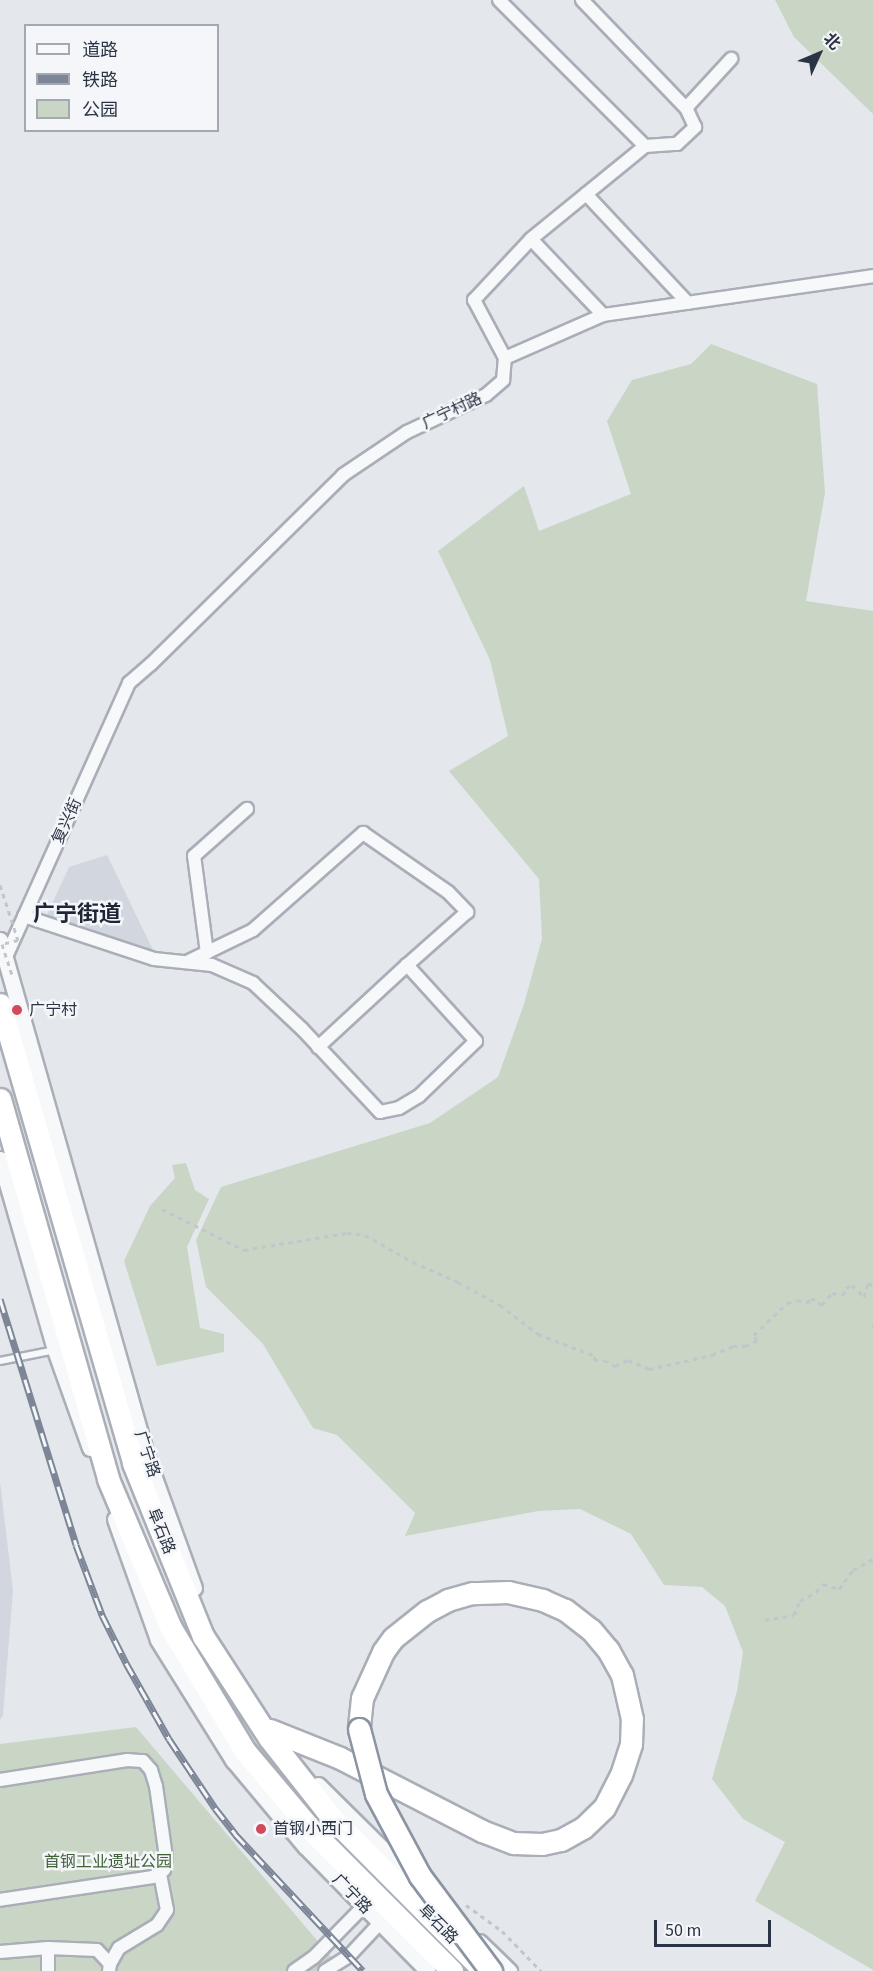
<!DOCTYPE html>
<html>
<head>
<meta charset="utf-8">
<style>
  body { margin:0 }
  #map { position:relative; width:873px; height:1971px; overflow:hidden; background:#e4e7ec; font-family:"Source Sans 3","Noto Sans SC",sans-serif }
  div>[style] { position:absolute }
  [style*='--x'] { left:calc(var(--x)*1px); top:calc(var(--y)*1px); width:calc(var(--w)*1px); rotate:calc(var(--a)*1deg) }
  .built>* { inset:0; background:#d2d6de }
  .green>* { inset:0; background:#c9d6c5 }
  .path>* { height:3px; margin-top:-1.5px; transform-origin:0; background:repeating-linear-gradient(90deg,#c2c5cb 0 4.5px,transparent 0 9px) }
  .roads { filter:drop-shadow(2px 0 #a9aeb7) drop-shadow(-2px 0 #a9aeb7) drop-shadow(0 2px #a9aeb7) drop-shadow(0 -2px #a9aeb7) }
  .service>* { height:6px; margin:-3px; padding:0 3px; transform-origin:3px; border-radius:3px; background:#f7f8fa }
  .minor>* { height:12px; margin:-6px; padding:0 6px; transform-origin:6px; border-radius:6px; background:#f7f8fa }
  .tertiary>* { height:15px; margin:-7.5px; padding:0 7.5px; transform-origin:7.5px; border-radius:7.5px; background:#f7f8fa }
  .trunk>* { height:21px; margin:-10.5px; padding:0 10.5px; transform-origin:10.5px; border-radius:10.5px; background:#fff }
  .rail>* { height:7px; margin-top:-3.5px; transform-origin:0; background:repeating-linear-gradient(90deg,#f4f6f9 0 14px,#7d8696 0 28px); box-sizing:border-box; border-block:2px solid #7d8696 }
  .path-bridge>* { height:3px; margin-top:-1.5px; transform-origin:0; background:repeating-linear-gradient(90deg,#c2c5cb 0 4.5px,transparent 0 9px) }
  .bridges { filter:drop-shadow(2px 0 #8b94a3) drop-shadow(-2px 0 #8b94a3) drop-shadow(0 2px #8b94a3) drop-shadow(0 -2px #8b94a3) }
  .trunk-bridge>* { height:21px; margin:-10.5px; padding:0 10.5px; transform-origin:10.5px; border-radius:10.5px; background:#fff }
  .dots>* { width:16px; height:16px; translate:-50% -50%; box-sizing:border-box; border:3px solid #f4f6f9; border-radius:50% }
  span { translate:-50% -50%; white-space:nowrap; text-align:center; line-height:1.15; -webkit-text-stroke:5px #f4f6f9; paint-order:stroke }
  .street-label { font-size:16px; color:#2b3445 }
  .poi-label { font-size:16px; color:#2b3445 }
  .left { translate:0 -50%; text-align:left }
  .park-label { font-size:16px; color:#3f6138 }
  .district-label { font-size:22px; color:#1d2536; font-weight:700 }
  .legend { position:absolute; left:24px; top:24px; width:195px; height:108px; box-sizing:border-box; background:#f4f6f9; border:2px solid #a4a8b1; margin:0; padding:8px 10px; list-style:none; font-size:18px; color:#2b3445 }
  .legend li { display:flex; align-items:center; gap:12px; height:30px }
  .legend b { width:30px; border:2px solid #a4a8b1 }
  .north { position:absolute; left:789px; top:24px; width:60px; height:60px; -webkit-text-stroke:4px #f4f6f9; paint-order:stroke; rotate:46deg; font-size:16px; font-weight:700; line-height:24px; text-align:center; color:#2b3445 }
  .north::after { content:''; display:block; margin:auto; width:21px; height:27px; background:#2b3445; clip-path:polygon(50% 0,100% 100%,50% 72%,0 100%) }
  .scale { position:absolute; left:654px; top:1920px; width:117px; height:27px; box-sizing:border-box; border:3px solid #2b3445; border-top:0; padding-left:8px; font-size:18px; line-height:21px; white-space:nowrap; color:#2b3445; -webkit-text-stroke:4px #f4f6f9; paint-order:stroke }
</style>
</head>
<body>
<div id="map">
  <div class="built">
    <div style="clip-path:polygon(107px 855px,154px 952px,46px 917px,69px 867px)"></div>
    <div style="clip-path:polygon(0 1482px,13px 1590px,3px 1715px,0 1720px)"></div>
  </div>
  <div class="green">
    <div style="clip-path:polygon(775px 0,873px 0,873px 114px,794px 37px)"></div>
    <div style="clip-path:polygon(711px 344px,817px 384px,825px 493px,806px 601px,873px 611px,873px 1970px,755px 1901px,785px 1842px,743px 1819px,712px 1779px,737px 1691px,743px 1652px,725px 1606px,702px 1587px,664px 1585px,631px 1534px,580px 1509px,538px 1511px,405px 1536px,415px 1513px,337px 1435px,313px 1428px,263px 1344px,206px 1287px,196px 1240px,221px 1187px,430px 1123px,498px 1077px,524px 1004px,542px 939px,539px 879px,449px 771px,508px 736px,490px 660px,438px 551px,524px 486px,539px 531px,631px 494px,607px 421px,632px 380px,691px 364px)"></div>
    <div style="clip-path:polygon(186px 1163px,195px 1190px,209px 1199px,187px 1247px,200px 1328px,224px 1334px,224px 1352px,157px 1366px,124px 1261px,150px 1206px,175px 1178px,172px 1165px)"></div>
    <div style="clip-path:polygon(136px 1727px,343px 1971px,0 1971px,0 1744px)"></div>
  </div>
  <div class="path">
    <div style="--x:162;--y:1209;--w:92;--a:26.6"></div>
    <div style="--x:244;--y:1250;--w:104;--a:-9.4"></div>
    <div style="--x:347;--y:1233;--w:18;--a:6"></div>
    <div style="--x:365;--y:1235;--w:55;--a:29.4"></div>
    <div style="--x:413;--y:1262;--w:49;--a:24"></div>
    <div style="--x:458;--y:1282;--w:48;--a:28.7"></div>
    <div style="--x:500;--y:1305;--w:48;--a:37.3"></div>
    <div style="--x:538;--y:1334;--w:61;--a:21.1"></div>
    <div style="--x:595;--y:1356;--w:4;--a:104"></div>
    <div style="--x:594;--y:1360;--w:10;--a:0"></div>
    <div style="--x:604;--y:1360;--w:13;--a:29"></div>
    <div style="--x:615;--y:1366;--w:14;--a:-25"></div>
    <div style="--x:628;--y:1360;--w:23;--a:23"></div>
    <div style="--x:649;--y:1369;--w:65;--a:-12.5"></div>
    <div style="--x:712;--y:1355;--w:23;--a:-23"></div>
    <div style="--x:733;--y:1346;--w:12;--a:0"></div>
    <div style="--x:745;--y:1346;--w:13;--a:-23"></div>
    <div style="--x:757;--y:1341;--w:7;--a:-117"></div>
    <div style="--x:754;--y:1335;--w:46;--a:-44.1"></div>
    <div style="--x:787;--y:1303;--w:10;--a:-17"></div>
    <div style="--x:797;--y:1300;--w:10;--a:17"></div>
    <div style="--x:807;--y:1303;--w:6;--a:-51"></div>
    <div style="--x:811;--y:1298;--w:13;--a:32"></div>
    <div style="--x:822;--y:1305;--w:16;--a:-50"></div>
    <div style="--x:832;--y:1293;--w:11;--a:10"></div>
    <div style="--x:843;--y:1295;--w:8;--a:-67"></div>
    <div style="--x:846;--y:1288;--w:7;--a:-27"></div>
    <div style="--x:852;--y:1285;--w:17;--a:45"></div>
    <div style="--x:864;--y:1297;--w:15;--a:-74"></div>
    <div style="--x:868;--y:1283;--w:5;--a:22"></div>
    <div style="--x:873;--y:1325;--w:2;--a:90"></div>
    <div style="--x:765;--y:1620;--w:29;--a:-10"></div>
    <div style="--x:794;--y:1615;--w:15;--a:-67"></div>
    <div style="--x:800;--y:1601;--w:18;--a:-29"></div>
    <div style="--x:816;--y:1592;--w:11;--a:-49"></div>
    <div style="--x:823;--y:1584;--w:17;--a:17"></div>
    <div style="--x:839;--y:1589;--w:24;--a:-54"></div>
    <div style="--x:853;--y:1570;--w:23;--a:-29"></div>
    <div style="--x:466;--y:1905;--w:44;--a:35.8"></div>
    <div style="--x:502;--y:1931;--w:56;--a:45.7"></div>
  </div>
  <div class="roads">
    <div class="service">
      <div style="--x:0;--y:1361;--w:56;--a:-11.3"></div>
    </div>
    <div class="minor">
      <div style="--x:499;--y:0;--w:206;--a:45"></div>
      <div style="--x:582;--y:0;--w:150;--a:46.1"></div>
      <div style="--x:586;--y:194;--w:149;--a:46.9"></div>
      <div style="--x:531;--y:239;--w:105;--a:46.5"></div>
      <div style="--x:505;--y:358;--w:66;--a:-118.1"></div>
      <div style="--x:474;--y:300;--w:83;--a:-46.9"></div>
      <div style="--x:531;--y:239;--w:147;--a:-39.2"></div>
      <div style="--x:645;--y:146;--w:32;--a:-4"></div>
      <div style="--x:677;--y:144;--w:25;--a:-43"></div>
      <div style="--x:695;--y:127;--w:21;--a:-115"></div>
      <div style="--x:686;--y:108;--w:67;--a:-47.4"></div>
      <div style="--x:505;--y:358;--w:107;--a:-23.7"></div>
      <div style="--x:603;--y:315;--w:273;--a:-8.2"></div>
      <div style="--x:24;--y:916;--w:137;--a:18.3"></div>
      <div style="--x:154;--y:959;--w:58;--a:5.9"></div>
      <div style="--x:212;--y:965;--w:45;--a:23.7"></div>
      <div style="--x:253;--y:983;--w:67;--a:43.2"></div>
      <div style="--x:302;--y:1029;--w:114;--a:46.8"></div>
      <div style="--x:380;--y:1112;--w:19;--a:-12"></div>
      <div style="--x:399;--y:1108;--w:23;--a:-31"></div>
      <div style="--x:419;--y:1096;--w:79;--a:-44"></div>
      <div style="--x:476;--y:1041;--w:103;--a:-132.2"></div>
      <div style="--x:407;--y:965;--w:121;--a:137.3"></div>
      <div style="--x:207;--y:953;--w:98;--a:-97.6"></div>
      <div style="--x:194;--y:856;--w:71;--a:-41.6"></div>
      <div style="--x:5;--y:959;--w:303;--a:-65.8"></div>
      <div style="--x:129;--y:683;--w:29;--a:-41"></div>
      <div style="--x:151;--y:664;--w:269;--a:-44.5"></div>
      <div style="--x:343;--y:475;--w:77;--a:-33.9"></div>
      <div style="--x:407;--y:432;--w:87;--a:-25.1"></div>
      <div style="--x:486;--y:395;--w:23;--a:-41"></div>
      <div style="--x:503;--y:380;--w:22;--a:-85"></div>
      <div style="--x:189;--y:961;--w:71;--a:-25.8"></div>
      <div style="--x:253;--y:930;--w:147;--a:-41.4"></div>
      <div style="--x:363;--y:833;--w:103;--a:34.8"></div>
      <div style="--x:448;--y:892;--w:28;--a:46"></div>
      <div style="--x:467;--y:912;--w:80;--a:138.5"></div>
      <div style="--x:0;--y:1780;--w:129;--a:-8.9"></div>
      <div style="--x:127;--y:1760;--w:16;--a:4"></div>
      <div style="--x:143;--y:1761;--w:12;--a:48"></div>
      <div style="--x:151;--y:1770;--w:17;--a:73"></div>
      <div style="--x:156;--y:1786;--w:72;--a:82"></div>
      <div style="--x:166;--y:1857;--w:13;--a:99"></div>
      <div style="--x:164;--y:1870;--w:13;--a:148"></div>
      <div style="--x:153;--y:1877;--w:155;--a:171.5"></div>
      <div style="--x:48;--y:1948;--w:49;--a:2.3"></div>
      <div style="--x:97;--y:1950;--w:19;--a:47"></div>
      <div style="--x:0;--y:1952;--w:48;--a:-4.8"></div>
      <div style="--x:48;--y:1948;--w:23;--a:90"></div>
      <div style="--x:109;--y:1971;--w:7;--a:-82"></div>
      <div style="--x:110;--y:1964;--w:18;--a:-61"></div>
      <div style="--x:119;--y:1948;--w:44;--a:-31.2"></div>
      <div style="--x:157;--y:1925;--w:18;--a:-56"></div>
      <div style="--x:167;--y:1910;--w:37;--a:-101"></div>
      <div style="--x:294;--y:1971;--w:24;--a:-35"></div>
      <div style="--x:314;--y:1957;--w:71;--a:-45.6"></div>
      <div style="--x:325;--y:1971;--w:28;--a:-32"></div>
      <div style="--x:349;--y:1956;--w:45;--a:-46.8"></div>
    </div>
    <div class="tertiary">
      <div style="--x:0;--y:940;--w:538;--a:74.16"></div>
      <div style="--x:147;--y:1458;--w:138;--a:70.1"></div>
      <div style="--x:0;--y:1159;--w:199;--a:73.9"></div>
      <div style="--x:55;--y:1350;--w:104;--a:70.3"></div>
      <div style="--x:115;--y:1519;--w:128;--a:70.4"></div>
      <div style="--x:158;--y:1640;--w:142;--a:58"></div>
      <div style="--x:233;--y:1760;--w:112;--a:50.1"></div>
      <div style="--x:305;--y:1846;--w:175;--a:45.5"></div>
      <div style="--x:318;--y:1785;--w:144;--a:44.7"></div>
      <div style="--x:479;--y:1942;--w:42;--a:44"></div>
    </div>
    <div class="trunk">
      <div style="--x:0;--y:1004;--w:478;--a:73.8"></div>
      <div style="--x:133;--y:1463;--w:187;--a:68"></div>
      <div style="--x:203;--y:1636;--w:121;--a:57.1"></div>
      <div style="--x:269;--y:1738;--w:102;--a:51.8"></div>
      <div style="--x:332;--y:1818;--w:209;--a:45.2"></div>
      <div style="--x:0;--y:1099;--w:395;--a:74.1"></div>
      <div style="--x:108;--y:1479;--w:162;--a:67.1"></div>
      <div style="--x:171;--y:1628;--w:144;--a:59"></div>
      <div style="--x:245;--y:1751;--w:109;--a:49.9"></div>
      <div style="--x:315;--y:1834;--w:194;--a:45"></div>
      <div style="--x:270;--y:1730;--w:75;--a:21.8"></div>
      <div style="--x:340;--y:1758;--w:160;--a:27.2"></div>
      <div style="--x:482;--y:1831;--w:34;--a:21"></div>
      <div style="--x:514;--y:1843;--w:28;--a:2"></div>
      <div style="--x:542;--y:1844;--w:19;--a:-12"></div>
      <div style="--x:561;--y:1840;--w:25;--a:-29"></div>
      <div style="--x:583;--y:1828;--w:29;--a:-44"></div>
      <div style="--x:604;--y:1808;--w:37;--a:-63"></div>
      <div style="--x:621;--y:1775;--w:33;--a:-72"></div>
      <div style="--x:631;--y:1744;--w:25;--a:-88"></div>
      <div style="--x:632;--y:1719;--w:45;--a:-102.8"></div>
      <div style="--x:622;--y:1675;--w:29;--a:-119"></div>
      <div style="--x:608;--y:1650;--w:26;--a:-130"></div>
      <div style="--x:591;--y:1630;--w:33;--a:-142"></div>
      <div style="--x:565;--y:1610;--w:24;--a:-156"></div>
      <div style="--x:543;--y:1600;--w:36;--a:-167"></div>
      <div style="--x:508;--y:1592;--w:36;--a:178"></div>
      <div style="--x:472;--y:1593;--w:25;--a:164"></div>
      <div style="--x:448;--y:1600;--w:24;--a:152"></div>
      <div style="--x:427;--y:1611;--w:43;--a:141.5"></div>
      <div style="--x:393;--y:1638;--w:17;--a:126"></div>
      <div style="--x:383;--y:1652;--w:51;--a:114.5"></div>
      <div style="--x:362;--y:1698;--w:31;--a:96"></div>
    </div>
  </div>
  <div class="rail">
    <div style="--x:0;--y:1299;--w:257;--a:72.8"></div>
    <div style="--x:76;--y:1545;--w:75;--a:69.6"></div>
    <div style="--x:102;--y:1615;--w:54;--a:63.4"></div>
    <div style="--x:126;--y:1663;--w:87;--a:60.5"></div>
    <div style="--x:169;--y:1739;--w:83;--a:56.3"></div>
    <div style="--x:215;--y:1808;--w:33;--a:52"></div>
    <div style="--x:235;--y:1834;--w:187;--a:46.9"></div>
  </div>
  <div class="path-bridge">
    <div style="--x:0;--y:885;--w:58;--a:71.9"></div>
    <div style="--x:18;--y:940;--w:16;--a:166"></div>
    <div style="--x:2;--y:944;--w:33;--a:72"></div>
  </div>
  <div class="bridges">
    <div class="trunk-bridge">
      <div style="--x:359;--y:1729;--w:67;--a:75.3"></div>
      <div style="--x:376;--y:1794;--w:93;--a:61.8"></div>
      <div style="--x:420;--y:1876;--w:119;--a:53.2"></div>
    </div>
  </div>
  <div class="dots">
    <div style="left:17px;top:1010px;background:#d1495b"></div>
    <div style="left:261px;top:1829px;background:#d1495b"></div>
  </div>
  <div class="street-label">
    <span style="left:452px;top:411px;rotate:-25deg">广宁村路</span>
    <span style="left:67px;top:821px;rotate:-66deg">复兴街</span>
    <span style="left:147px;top:1454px;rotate:72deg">广宁路</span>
    <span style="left:161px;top:1531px;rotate:68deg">阜石路</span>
    <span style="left:352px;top:1894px;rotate:46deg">广宁路</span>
    <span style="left:438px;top:1924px;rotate:45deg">阜石路</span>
  </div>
  <div class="poi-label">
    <span class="left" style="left:29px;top:1010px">广宁村</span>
    <span class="left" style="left:273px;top:1829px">首钢小西门</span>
  </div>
  <div class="park-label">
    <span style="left:108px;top:1862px">首钢工业遗址公园</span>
  </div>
  <div class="district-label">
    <span style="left:77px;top:915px">广宁街道</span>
  </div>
  <ul class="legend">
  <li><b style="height:8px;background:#f7f8fa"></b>道路</li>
  <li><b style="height:8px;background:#7d8696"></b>铁路</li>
  <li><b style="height:16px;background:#c9d6c5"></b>公园</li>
  </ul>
  <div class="north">北</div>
  <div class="scale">50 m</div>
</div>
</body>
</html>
